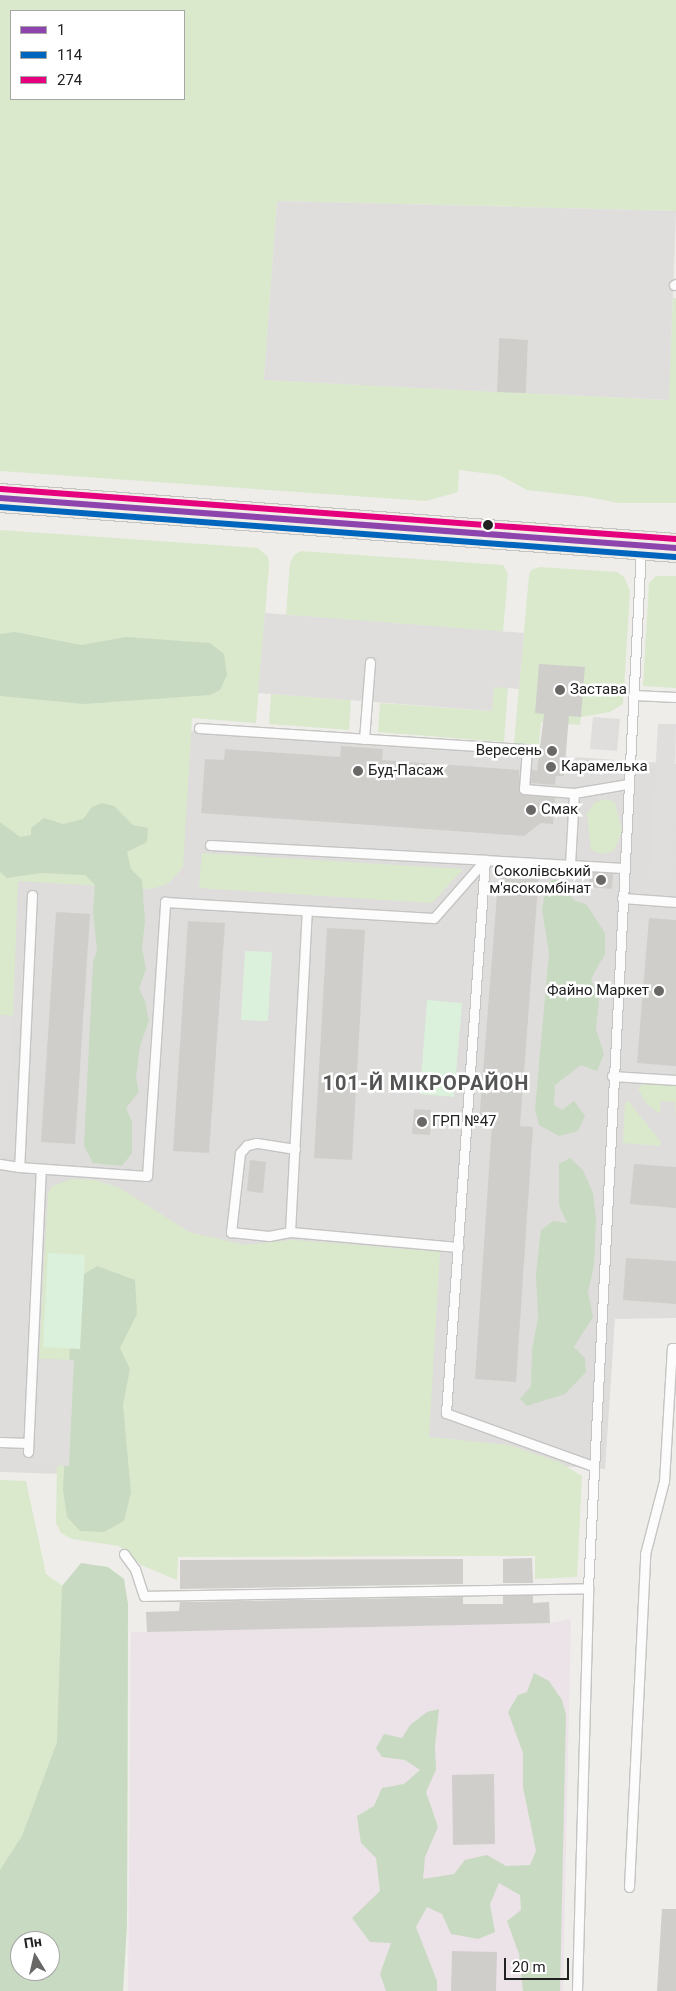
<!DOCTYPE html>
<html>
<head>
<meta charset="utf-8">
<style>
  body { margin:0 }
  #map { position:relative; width:676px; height:1991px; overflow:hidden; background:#eeedea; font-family:Roboto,sans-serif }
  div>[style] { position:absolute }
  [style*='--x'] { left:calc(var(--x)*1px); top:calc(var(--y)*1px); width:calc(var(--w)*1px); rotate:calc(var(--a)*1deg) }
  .residential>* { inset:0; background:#dedddb }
  .industrial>* { inset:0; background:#ebe3e7 }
  .grass>* { inset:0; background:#dae9cc }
  .forest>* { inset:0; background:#c9dac2 }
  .park>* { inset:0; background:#dbf1dc }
  .parking>* { inset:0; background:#dfdedd }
  .building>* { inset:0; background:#cfcecb }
  .roads { filter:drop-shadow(1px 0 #c4c4c2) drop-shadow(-1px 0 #c4c4c2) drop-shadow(0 1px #c4c4c2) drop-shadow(0 -1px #c4c4c2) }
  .lane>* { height:9px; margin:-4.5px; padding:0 4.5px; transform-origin:4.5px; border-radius:4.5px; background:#fcfcfc }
  .primary>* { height:28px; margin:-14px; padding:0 14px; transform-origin:14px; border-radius:14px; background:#f1ede7 }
  .bus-1>* { height:6px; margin:-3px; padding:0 3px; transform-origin:3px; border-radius:3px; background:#8e44ad }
  .bus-2>* { height:6px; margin:-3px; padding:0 3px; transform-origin:3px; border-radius:3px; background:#0065bd }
  .bus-3>* { height:6px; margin:-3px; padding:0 3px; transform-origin:3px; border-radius:3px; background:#e5007d }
  .dots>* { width:14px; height:14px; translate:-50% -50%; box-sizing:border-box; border:2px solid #fff; border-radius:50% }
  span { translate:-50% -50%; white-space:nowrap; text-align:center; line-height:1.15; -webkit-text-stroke:5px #fff; paint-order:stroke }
  .poi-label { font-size:15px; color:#212121 }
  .left { translate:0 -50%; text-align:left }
  .right { translate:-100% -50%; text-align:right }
  .district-label { font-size:20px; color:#545454; font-weight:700; letter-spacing:1px }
  .legend { position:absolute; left:10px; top:10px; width:175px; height:90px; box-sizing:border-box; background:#fff; border:1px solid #a6a6a6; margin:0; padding:6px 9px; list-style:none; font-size:15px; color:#212121 }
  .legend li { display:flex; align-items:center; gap:10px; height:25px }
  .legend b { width:25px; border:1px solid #a6a6a6 }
  .north { position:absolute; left:10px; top:1931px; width:50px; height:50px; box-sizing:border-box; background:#fff; border:1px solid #a6a6a6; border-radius:50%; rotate:351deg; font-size:14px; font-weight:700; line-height:20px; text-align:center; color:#212121 }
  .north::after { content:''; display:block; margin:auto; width:18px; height:22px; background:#696867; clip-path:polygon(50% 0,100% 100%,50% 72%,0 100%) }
  .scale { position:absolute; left:504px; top:1958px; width:65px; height:22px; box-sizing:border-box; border:2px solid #212121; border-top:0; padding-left:6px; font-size:15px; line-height:18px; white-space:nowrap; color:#212121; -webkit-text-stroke:4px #fff; paint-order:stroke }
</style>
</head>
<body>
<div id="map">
  <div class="residential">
    <div style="clip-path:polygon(0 718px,676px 764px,676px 1318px,615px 1319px,605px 1469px,421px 1457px,96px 1475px,0 1472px)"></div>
  </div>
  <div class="industrial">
    <div style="clip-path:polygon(571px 1619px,563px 1991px,128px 1991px,131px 1632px,550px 1623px)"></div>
  </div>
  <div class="grass">
    <div style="clip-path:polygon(evenodd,0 0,676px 0,676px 211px,277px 201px,264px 380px,668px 400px,673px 298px,676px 298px,676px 503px,618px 503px,588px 497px,527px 490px,499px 475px,459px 470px,458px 492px,426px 501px,0 471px,0 0,11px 11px,184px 11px,184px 99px,11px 99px,11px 11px)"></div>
    <div style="clip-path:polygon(0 530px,258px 548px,268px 557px,269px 566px,256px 723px,192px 718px,183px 867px,169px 883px,152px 889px,18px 881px,13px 1016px,0 1015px)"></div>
    <div style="clip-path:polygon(301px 551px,503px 565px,508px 574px,503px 632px,286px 615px,290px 563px,294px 555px)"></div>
    <div style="clip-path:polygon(540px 567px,617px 572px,624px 577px,630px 591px,623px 704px,610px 712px,581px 717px,580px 725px,541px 722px,539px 745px,514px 743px,529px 575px,531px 570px)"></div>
    <div style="clip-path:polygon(656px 576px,676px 576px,676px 688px,643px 686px,649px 583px)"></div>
    <div style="clip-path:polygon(494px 686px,508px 687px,504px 742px,378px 732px,380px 703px,491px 711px)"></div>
    <div style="clip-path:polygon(271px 694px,351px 700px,349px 730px,269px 724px)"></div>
    <div style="clip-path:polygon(607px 799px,615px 803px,622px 831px,614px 851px,602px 854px,591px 850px,587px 814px,595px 802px)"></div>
    <div style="clip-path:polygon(202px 853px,463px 869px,432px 903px,199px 888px)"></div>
    <div style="clip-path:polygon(644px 1084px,676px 1086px,676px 1121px,675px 1102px,661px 1101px,660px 1114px,645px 1102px,638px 1088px)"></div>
    <div style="clip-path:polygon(628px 1101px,661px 1142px,660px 1146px,623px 1143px,625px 1103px)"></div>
    <div style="clip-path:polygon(72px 1179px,95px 1180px,120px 1188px,189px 1232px,245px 1245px,293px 1240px,440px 1252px,429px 1437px,509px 1445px,561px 1463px,582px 1476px,577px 1577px,535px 1579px,535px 1556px,178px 1557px,177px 1580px,141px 1565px,119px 1546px,72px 1539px,61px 1533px,56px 1523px,57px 1465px,68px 1466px,74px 1360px,39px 1359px,48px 1194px,52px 1186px)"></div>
    <div style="clip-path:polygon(evenodd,0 1480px,26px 1481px,46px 1574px,128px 1633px,127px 1923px,123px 1991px,0 1991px,0 1480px,20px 1941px,50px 1941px,50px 1971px,20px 1971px,20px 1941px)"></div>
  </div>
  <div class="forest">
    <div style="clip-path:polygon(15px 632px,81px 645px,126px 637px,210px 643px,224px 654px,227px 675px,220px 690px,210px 695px,84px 704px,0 696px,0 634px)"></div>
    <div style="clip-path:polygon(102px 803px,114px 806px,133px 825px,148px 828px,147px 842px,127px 852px,131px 869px,142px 880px,145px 921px,142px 948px,146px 969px,139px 989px,145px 1001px,149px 1021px,140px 1046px,136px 1078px,139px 1092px,126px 1108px,132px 1121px,132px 1153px,122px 1166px,93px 1163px,84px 1146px,93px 962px,97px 951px,93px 911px,95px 885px,85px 875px,41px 873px,7px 878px,0 872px,0 822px,20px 837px,31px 835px,31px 828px,44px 818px,63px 824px,83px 819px,92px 807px)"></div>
    <div style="clip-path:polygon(552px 880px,559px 880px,575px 901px,586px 904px,605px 933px,605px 954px,591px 979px,599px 999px,596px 1029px,604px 1054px,597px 1071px,581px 1065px,555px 1085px,554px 1105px,562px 1110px,574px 1101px,585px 1116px,578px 1131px,559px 1136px,539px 1125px,535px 1109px,549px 953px,542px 910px,546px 885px)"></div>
    <div style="clip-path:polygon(570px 1158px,583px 1170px,593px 1193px,596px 1218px,594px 1265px,588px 1292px,593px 1317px,574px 1347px,585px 1358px,586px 1372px,565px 1394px,527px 1406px,520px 1399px,531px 1386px,532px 1350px,538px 1318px,536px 1273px,541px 1230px,553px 1221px,567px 1223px,559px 1205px,559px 1164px)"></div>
    <div style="clip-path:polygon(97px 1266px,135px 1280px,137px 1314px,120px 1348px,130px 1369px,123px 1405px,131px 1492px,124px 1521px,104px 1532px,80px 1531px,67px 1517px,63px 1490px,73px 1281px)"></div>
    <div style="clip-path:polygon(evenodd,81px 1563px,108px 1567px,124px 1579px,128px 1604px,127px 1923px,123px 1991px,0 1991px,0 1870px,22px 1836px,57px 1742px,62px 1586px,81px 1563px,20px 1941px,50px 1941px,50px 1971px,20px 1971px,20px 1941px)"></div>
    <div style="clip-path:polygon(534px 1673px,549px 1681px,562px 1700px,566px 1715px,560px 1991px,523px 1991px,519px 1954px,507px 1921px,521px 1910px,520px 1895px,499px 1883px,490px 1904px,495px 1932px,478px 1939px,451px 1934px,442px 1914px,427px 1907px,416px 1927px,437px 1981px,437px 1991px,386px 1991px,380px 1974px,391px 1943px,370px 1942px,352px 1918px,380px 1891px,376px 1858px,361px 1843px,357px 1816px,374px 1806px,382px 1788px,404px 1784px,420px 1770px,405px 1760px,382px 1757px,376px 1748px,384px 1734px,402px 1738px,410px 1725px,427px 1712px,439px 1709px,435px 1746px,436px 1770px,426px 1792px,438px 1827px,425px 1857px,423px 1879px,454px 1874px,465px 1860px,487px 1855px,506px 1866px,530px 1865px,536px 1851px,523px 1787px,523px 1753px,508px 1712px,518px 1695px,527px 1692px)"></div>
  </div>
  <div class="park">
    <div style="clip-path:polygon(245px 951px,272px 952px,268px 1021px,241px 1020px)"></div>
    <div style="clip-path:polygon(427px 1000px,462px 1003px,454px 1097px,420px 1094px)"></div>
    <div style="clip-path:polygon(48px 1253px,85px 1255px,80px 1349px,43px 1347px)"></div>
  </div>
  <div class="parking">
    <div style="clip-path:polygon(277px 201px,676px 211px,669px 400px,526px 393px,528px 340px,499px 339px,497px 392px,264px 380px)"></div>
    <div style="clip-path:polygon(265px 613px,524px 633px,519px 689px,494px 687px,492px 711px,258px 693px)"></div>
    <div style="clip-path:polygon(593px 717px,620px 719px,617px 751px,590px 749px)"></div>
    <div style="clip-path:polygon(658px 724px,676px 724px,673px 879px,649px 878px)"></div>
    <div style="clip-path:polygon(624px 920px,646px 922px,642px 988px,619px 986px)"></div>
    <div style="clip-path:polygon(0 1015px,13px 1016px,6px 1147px,0 1146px)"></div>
    <div style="clip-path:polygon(39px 1359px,74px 1360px,69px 1466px,34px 1464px)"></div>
  </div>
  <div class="building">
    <div style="clip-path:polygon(499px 338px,528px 340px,526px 393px,497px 392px)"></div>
    <div style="clip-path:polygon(539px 664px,585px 667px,581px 717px,569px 716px,564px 776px,556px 776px,555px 785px,531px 783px,532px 770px,537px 771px,544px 714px,535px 713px)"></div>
    <div style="clip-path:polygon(341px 746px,383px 749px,382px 760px,519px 770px,520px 794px,555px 798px,553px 824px,541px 823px,524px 836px,201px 813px,205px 759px,224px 760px,225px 749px,340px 757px)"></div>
    <div style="clip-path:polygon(499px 869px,539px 872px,520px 1126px,533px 1127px,516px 1382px,475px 1379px,492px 1124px,479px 1123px)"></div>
    <div style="clip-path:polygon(590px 872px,613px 874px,612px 889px,589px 887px)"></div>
    <div style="clip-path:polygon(56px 912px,90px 914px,75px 1144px,41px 1142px)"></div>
    <div style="clip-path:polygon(649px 918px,676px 920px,676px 1066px,637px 1063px)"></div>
    <div style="clip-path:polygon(188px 921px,225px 923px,209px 1153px,173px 1151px)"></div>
    <div style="clip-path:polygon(327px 928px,365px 930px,352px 1160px,314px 1158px)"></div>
    <div style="clip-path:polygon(414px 1109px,431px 1110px,430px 1135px,412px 1134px)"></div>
    <div style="clip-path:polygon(250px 1160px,266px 1162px,263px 1193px,247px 1191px)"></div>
    <div style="clip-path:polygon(634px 1164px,676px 1167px,676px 1208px,630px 1204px)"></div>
    <div style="clip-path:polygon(626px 1258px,676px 1261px,676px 1304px,623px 1300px)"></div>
    <div style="clip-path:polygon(532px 1558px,533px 1583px,503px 1583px,503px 1559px)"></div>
    <div style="clip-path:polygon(463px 1559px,463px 1584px,180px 1589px,180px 1560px)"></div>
    <div style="clip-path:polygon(533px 1595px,533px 1603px,549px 1602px,550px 1623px,147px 1632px,146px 1612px,179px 1611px,180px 1602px,463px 1597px,463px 1604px,503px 1604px,503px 1596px)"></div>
    <div style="clip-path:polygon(494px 1774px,495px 1844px,453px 1845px,452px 1775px)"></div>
    <div style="clip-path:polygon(662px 1909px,676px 1909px,676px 1991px,657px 1991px)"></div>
    <div style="clip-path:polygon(452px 1951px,497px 1952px,496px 1991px,451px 1991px)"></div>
  </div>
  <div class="roads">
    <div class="lane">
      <div style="--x:674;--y:285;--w:2;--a:-27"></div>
      <div style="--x:633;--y:695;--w:43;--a:2.7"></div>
      <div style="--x:199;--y:728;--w:329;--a:3.7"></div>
      <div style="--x:527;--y:749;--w:40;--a:94.3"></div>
      <div style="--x:524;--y:789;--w:50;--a:4.6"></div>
      <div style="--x:574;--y:793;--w:55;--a:-9.5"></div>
      <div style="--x:364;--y:739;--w:77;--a:-85.5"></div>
      <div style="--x:210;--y:845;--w:275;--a:3.1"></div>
      <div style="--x:570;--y:865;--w:72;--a:-86.8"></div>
      <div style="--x:32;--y:895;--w:272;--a:92.7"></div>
      <div style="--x:19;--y:1167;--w:128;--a:4"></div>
      <div style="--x:147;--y:1176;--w:275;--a:-86.2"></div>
      <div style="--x:165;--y:902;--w:269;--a:3.4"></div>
      <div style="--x:434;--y:918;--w:77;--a:-48.7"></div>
      <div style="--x:622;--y:898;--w:54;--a:4.2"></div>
      <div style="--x:612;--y:1076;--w:64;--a:3.6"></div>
      <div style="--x:295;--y:1149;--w:39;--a:-171"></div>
      <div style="--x:256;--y:1143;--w:9;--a:167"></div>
      <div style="--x:247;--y:1145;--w:11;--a:131"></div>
      <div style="--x:240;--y:1153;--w:80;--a:96.5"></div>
      <div style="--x:231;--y:1232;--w:38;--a:6"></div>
      <div style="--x:269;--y:1236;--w:21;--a:-11"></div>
      <div style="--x:290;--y:1232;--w:169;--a:5.1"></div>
      <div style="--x:0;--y:1164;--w:19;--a:9"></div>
      <div style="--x:290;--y:1232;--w:321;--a:-87"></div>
      <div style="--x:0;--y:1442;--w:28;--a:2"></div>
      <div style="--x:28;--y:1452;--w:283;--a:-87.4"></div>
      <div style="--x:593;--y:1466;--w:156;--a:-160.2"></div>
      <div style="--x:446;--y:1413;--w:554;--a:-85.97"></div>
      <div style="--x:485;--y:860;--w:138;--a:3.3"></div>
      <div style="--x:124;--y:1554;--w:19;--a:54"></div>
      <div style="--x:135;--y:1569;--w:28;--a:72"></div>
      <div style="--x:144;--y:1596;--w:444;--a:-1"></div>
      <div style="--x:629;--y:1887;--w:333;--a:-87.2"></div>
      <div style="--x:645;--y:1554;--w:75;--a:-75.4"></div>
      <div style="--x:664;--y:1481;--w:133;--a:-86.6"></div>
      <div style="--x:672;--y:1348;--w:4;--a:0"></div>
      <div style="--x:577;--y:1991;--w:403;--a:-88.4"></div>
      <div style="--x:588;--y:1588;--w:1041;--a:-87.08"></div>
    </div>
    <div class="primary">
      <div style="--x:0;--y:498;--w:678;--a:4.23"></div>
    </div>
  </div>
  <div class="bus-1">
    <div style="--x:0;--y:498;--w:678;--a:4.23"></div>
  </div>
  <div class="bus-2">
    <div style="--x:0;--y:507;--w:677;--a:4.24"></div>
  </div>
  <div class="bus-3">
    <div style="--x:1;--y:489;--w:677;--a:4.24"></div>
  </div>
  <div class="dots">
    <div style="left:488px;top:525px;background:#212121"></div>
    <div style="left:560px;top:690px;background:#696867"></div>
    <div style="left:552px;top:751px;background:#696867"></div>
    <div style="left:551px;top:767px;background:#696867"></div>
    <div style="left:358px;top:771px;background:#696867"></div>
    <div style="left:531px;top:810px;background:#696867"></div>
    <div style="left:601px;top:880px;background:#696867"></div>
    <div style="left:659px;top:991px;background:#696867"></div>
    <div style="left:422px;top:1122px;background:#696867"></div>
  </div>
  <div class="poi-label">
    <span class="left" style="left:570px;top:690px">Застава</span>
    <span class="right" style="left:542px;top:751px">Вересень</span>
    <span class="left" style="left:561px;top:767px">Карамелька</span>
    <span class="left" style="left:368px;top:771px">Буд-Пасаж</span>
    <span class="left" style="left:541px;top:810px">Смак</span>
    <span class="right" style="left:591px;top:880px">Соколівський<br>м'ясокомбінат</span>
    <span class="right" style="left:649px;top:991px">Файно Маркет</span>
    <span class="left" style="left:432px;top:1122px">ГРП №47</span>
  </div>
  <div class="district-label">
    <span style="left:426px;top:1083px">101-Й МІКРОРАЙОН</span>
  </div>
  <ul class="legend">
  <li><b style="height:6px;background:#8e44ad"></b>1</li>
  <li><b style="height:6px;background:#0065bd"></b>114</li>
  <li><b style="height:6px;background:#e5007d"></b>274</li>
  </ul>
  <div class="north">Пн</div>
  <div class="scale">20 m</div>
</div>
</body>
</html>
